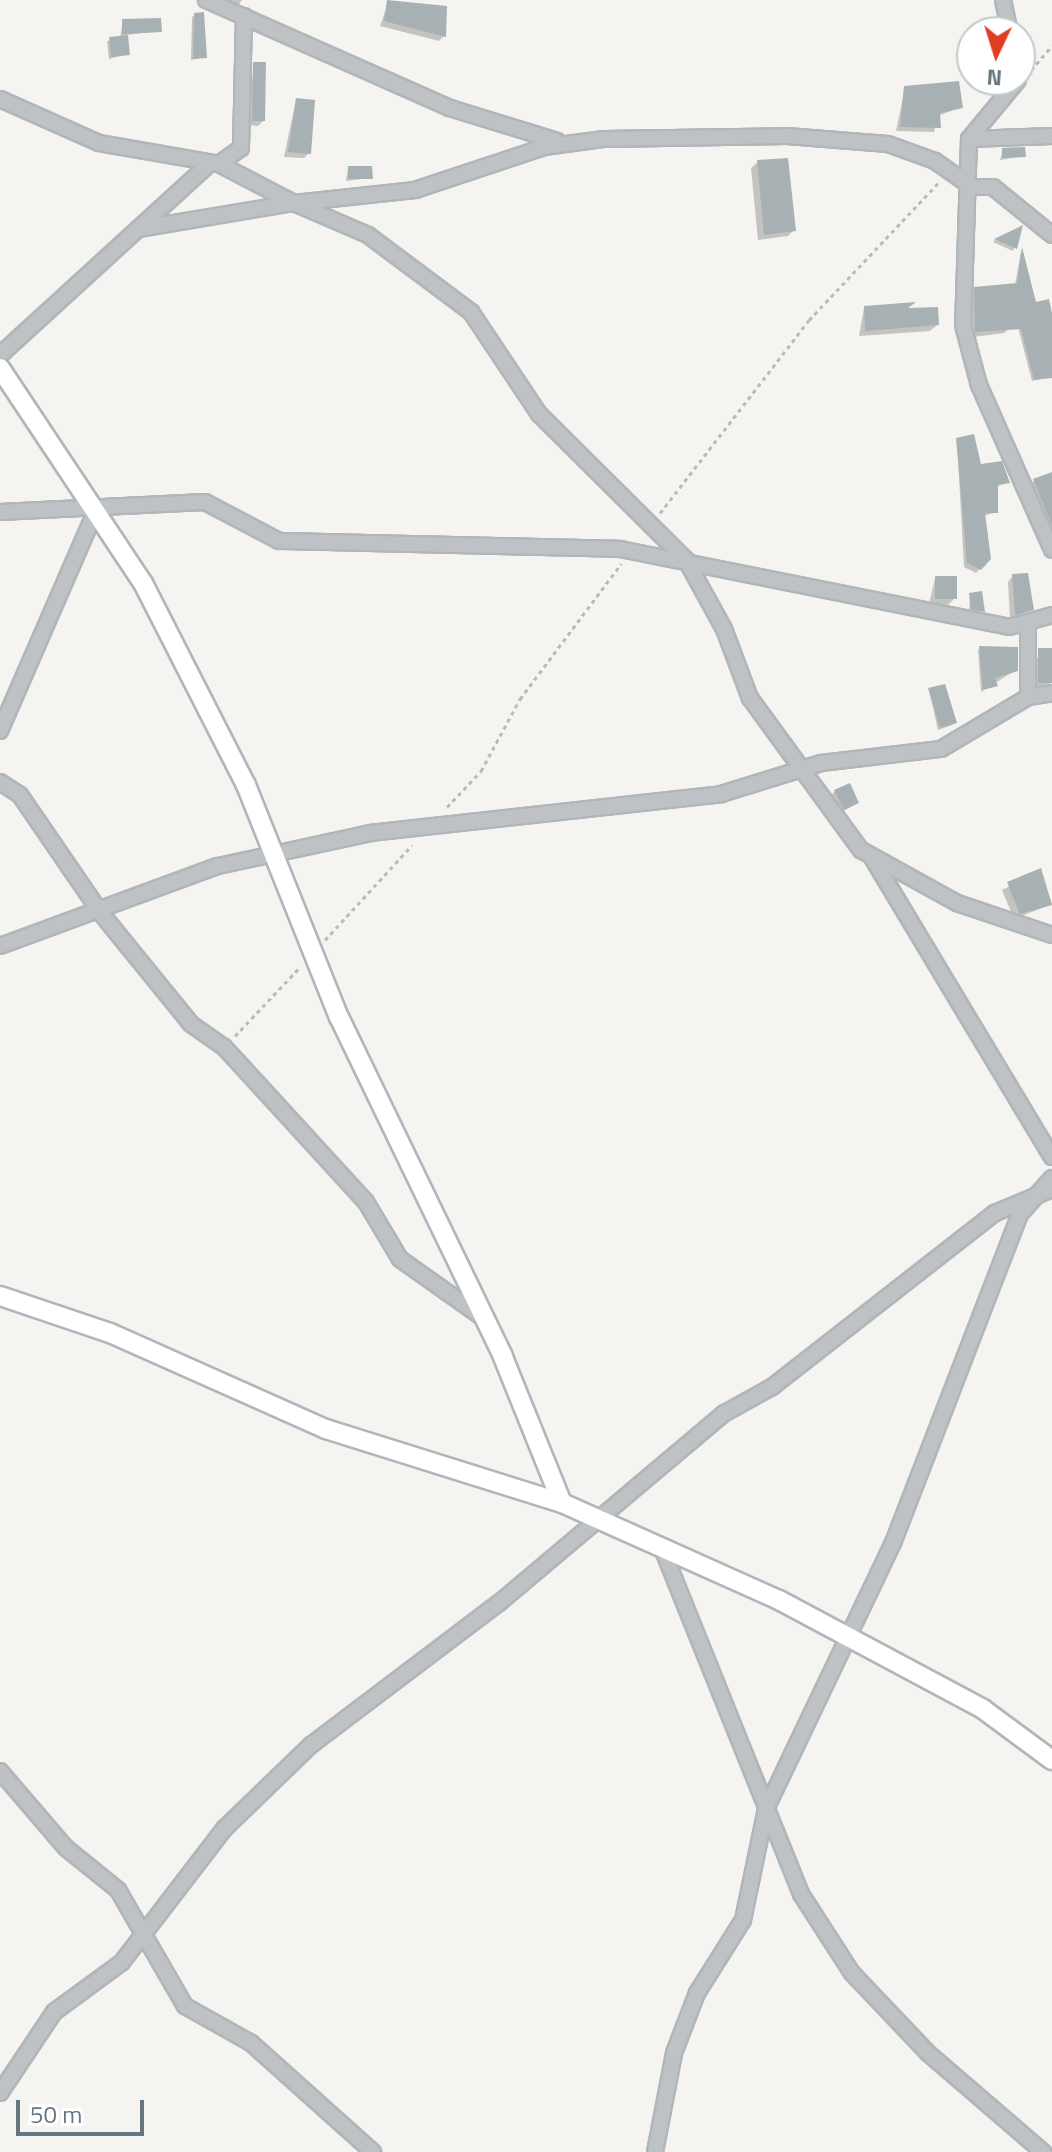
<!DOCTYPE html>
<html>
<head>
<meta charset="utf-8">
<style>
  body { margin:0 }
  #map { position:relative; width:1052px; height:2152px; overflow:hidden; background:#f5f4f1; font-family:"Titillium Web",sans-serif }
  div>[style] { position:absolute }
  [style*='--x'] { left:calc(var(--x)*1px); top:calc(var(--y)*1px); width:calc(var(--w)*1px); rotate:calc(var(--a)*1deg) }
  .shadow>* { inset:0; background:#0003 }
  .building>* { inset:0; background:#a7b0b3 }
  .path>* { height:3px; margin-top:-1.5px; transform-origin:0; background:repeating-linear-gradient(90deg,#b8bbbd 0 4px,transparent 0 8px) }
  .roads { filter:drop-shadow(2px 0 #b0b6ba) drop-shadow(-2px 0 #b0b6ba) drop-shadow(0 2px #b0b6ba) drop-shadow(0 -2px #b0b6ba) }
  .street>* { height:14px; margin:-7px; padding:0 7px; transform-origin:7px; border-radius:7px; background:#bec2c5 }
  .secondary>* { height:18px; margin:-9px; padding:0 9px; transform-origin:9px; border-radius:9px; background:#fff }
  span { translate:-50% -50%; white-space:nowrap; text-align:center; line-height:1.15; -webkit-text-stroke:8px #fff; paint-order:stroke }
  .north { position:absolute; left:956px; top:16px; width:80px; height:80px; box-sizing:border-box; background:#fff; border:2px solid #c1c9cd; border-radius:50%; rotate:184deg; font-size:22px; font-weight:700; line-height:32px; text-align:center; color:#647781 }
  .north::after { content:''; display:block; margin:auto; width:28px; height:36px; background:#e03d25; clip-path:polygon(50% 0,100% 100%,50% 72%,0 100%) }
  .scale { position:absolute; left:16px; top:2100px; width:128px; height:36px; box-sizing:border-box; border:4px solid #647781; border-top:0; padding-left:10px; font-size:24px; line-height:28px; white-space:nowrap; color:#647781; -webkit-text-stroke:6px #fff; paint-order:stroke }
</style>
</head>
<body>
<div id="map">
  <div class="shadow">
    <div style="clip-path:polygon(228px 0,242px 0,238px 6px)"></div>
    <div style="clip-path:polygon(388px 3px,444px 36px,439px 41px,380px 26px)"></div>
    <div style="clip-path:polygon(195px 15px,205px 57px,191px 60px,192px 17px)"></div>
    <div style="clip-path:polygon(123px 21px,160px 31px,126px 35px,128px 54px,109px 59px,107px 41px,120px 38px)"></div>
    <div style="clip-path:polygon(254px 64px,263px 121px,258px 126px,247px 125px)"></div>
    <div style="clip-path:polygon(905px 88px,961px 107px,938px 116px,934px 132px,896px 131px)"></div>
    <div style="clip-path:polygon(296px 100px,309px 153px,304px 158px,284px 157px)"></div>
    <div style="clip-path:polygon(1003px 150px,1024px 156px,1000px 160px)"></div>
    <div style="clip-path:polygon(758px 162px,794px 230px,788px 236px,758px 240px,751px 168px)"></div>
    <div style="clip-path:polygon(348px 168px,371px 178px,346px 181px)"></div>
    <div style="clip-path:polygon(1020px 228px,1013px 251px,993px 242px,995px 240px)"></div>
    <div style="clip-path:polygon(1021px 251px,1035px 308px,1004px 333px,973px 337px,971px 292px,1015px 285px)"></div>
    <div style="clip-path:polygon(864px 308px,937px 325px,930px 331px,859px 336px)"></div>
    <div style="clip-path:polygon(1052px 325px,1052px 376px,1032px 381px,1018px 327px)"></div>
    <div style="clip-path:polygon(957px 440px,979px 467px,1008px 482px,996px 487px,996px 512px,984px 516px,989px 559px,976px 573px,964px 567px)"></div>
    <div style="clip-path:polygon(1035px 480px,1052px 480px,1052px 553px,1028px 487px)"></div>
    <div style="clip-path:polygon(1013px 576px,1032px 609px,1010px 619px,1008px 582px)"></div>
    <div style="clip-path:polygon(935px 578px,955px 598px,948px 605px,929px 604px)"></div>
    <div style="clip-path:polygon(970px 595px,982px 611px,980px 614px,969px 612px)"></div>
    <div style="clip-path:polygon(980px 648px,1016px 670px,981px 692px,978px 650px)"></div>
    <div style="clip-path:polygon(1052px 651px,1052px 683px,1032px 689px,1032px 660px)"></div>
    <div style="clip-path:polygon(929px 690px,955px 722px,952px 725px,938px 730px)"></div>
    <div style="clip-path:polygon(835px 791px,857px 803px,837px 815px,829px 798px)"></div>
    <div style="clip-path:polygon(1040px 871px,1052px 904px,1014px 919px,1002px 890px)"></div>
  </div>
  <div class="building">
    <div style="clip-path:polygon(387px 0,447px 6px,446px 37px,384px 21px)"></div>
    <div style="clip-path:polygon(204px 12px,207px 58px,193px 59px,194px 13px)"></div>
    <div style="clip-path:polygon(161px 18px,162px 32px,122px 34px,122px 19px)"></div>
    <div style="clip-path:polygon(128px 35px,130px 55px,111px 57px,109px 37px)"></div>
    <div style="clip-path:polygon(253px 62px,266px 62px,265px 121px,252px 121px)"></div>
    <div style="clip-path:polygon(959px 81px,963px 108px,940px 113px,941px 128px,900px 127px,904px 86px)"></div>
    <div style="clip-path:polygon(296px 98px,315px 100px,311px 154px,288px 152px)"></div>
    <div style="clip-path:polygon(1025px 147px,1026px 157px,1002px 158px,1002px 148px)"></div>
    <div style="clip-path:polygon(788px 158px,796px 231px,764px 235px,757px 160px)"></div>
    <div style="clip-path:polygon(348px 166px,372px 166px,373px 179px,348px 179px)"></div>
    <div style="clip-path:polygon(1023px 225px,1017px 249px,994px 239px)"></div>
    <div style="clip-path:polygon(1022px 247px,1036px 302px,1049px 299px,1052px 313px,1052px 378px,1034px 380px,1021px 329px,975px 332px,974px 287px,1017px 283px)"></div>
    <div style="clip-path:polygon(916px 302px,908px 308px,938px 307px,939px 325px,865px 331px,864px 306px)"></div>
    <div style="clip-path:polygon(974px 434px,981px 464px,1002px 461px,1010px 483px,998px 485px,998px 513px,985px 513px,991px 559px,981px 570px,967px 563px,956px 438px)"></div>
    <div style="clip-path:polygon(1052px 472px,1052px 525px,1033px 479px)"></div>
    <div style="clip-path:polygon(1028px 573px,1034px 610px,1015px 615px,1012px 574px)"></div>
    <div style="clip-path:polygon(935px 576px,957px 576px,957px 599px,935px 599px)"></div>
    <div style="clip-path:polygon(982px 591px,985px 612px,971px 609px,969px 593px)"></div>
    <div style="clip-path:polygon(979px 646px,1018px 647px,1018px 671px,995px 678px,998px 686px,983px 690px)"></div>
    <div style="clip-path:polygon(1038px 648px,1052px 648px,1052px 683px,1038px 683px)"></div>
    <div style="clip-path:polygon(945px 684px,957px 723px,940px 728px,928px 688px)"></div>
    <div style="clip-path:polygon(850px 783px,859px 803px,844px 810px,834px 790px)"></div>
    <div style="clip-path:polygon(1041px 868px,1052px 905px,1020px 914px,1007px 882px)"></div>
  </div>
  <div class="path">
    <div style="--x:1031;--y:70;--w:32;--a:-49"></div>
    <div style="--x:660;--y:513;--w:244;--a:-52.3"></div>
    <div style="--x:809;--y:320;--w:188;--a:-46.7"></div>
    <div style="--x:447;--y:807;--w:50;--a:-46.6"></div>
    <div style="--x:481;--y:771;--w:82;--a:-61.6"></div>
    <div style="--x:520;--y:699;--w:169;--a:-53.2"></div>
    <div style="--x:325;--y:940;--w:129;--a:-47.5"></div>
    <div style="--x:235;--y:1036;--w:96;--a:-46.7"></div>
  </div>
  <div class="roads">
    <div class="street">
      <div style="--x:206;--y:0;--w:267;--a:23.9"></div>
      <div style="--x:450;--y:108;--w:112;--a:17.1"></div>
      <div style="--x:1003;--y:0;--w:33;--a:78"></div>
      <div style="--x:1018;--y:80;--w:77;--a:129.7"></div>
      <div style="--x:969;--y:139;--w:186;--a:91.8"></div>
      <div style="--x:963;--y:325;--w:62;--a:75.1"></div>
      <div style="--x:979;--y:385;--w:180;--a:66.1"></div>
      <div style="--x:0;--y:99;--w:108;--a:24"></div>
      <div style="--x:99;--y:143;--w:122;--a:9.9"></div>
      <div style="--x:219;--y:164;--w:85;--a:27.5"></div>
      <div style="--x:294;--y:203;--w:122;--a:-6.1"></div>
      <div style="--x:415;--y:190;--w:136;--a:-18.4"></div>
      <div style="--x:544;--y:147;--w:61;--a:-7.6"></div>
      <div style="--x:604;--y:139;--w:183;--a:-0.9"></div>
      <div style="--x:787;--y:136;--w:101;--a:4.5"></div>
      <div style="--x:888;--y:144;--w:50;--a:19.9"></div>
      <div style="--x:935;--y:161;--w:45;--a:35.1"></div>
      <div style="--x:972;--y:187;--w:21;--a:0"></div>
      <div style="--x:993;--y:187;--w:76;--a:39.1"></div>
      <div style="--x:969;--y:139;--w:83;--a:-2.1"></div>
      <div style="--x:219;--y:164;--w:27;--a:-36"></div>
      <div style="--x:241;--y:148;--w:132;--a:-88.7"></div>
      <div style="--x:138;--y:229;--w:158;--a:-9.5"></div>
      <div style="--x:294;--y:203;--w:81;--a:23.4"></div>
      <div style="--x:368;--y:235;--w:129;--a:36.8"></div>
      <div style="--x:471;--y:312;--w:123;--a:56.3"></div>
      <div style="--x:539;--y:414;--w:207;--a:44.8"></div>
      <div style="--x:686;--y:560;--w:79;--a:61.2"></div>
      <div style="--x:724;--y:629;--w:74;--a:69.4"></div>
      <div style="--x:750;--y:698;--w:188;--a:53.9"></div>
      <div style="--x:861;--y:850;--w:110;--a:28.9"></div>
      <div style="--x:957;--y:903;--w:100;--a:18.6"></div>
      <div style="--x:0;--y:355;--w:283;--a:-42.4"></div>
      <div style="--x:0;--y:512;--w:205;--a:-2.8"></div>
      <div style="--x:205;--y:502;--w:84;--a:27.8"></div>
      <div style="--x:279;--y:541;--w:341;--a:1.3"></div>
      <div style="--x:620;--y:549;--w:397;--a:11.3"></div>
      <div style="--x:1009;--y:627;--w:45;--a:-15.6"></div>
      <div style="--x:1028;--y:697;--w:72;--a:-90"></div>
      <div style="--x:0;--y:731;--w:241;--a:-66.5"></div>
      <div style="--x:0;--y:782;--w:24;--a:33"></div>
      <div style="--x:20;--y:795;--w:142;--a:55.6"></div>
      <div style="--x:100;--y:912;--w:144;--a:50.9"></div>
      <div style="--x:191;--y:1024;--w:40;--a:34.9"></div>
      <div style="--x:224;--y:1047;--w:210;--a:47.5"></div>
      <div style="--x:366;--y:1202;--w:66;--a:59.2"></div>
      <div style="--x:400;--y:1259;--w:100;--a:35.3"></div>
      <div style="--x:871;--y:856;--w:351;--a:59"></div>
      <div style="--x:0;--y:946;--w:232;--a:-20.2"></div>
      <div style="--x:218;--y:866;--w:156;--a:-12.2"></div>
      <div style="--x:370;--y:833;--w:353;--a:-6.3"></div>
      <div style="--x:721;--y:794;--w:105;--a:-17.2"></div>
      <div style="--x:821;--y:763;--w:121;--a:-6.7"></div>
      <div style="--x:941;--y:749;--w:101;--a:-30.9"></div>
      <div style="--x:1028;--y:697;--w:24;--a:-9"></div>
      <div style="--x:662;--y:1548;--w:373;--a:68.1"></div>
      <div style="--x:801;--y:1894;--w:94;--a:57.2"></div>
      <div style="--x:852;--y:1973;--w:110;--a:46.5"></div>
      <div style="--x:928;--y:2053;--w:152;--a:40.7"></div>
      <div style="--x:0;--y:1771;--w:101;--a:49.4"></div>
      <div style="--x:66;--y:1848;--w:67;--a:38.9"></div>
      <div style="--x:118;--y:1890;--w:134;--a:60"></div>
      <div style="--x:185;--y:2006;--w:76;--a:29.3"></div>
      <div style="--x:251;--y:2043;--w:164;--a:41.8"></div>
      <div style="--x:0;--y:2093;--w:97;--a:-56.3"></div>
      <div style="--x:54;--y:2012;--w:84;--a:-36.3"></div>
      <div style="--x:122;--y:1962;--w:169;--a:-52.5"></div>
      <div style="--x:225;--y:1828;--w:120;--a:-44"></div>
      <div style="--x:311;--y:1745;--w:236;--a:-37.1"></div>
      <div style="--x:499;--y:1603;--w:295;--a:-40.1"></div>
      <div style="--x:725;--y:1413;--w:54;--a:-29"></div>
      <div style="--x:772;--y:1387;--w:283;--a:-38"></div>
      <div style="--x:995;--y:1213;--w:62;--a:-22.8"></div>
      <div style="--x:655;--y:2152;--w:101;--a:-79.1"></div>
      <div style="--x:674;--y:2053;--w:64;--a:-69"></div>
      <div style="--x:697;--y:1993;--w:86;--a:-57.8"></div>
      <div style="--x:743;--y:1920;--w:113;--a:-78.3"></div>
      <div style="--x:766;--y:1809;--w:295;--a:-64.5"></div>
      <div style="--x:893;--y:1543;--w:353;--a:-68.9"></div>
      <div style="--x:1020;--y:1214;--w:48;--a:-48.4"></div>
    </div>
    <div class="secondary">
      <div style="--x:0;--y:368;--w:258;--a:56.4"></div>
      <div style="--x:143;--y:583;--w:227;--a:63"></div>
      <div style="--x:246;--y:785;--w:250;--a:68.2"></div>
      <div style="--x:339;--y:1017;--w:377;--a:64.2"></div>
      <div style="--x:503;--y:1357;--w:157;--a:68"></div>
      <div style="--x:0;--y:1296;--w:116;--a:18.6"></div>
      <div style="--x:110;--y:1333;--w:236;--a:24"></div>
      <div style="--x:326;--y:1429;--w:247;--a:17.4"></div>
      <div style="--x:562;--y:1503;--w:238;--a:24.1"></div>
      <div style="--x:779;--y:1600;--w:231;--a:28.1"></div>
      <div style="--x:983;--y:1709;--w:86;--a:36.5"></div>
    </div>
  </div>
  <div class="north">N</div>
  <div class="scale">50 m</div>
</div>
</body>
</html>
